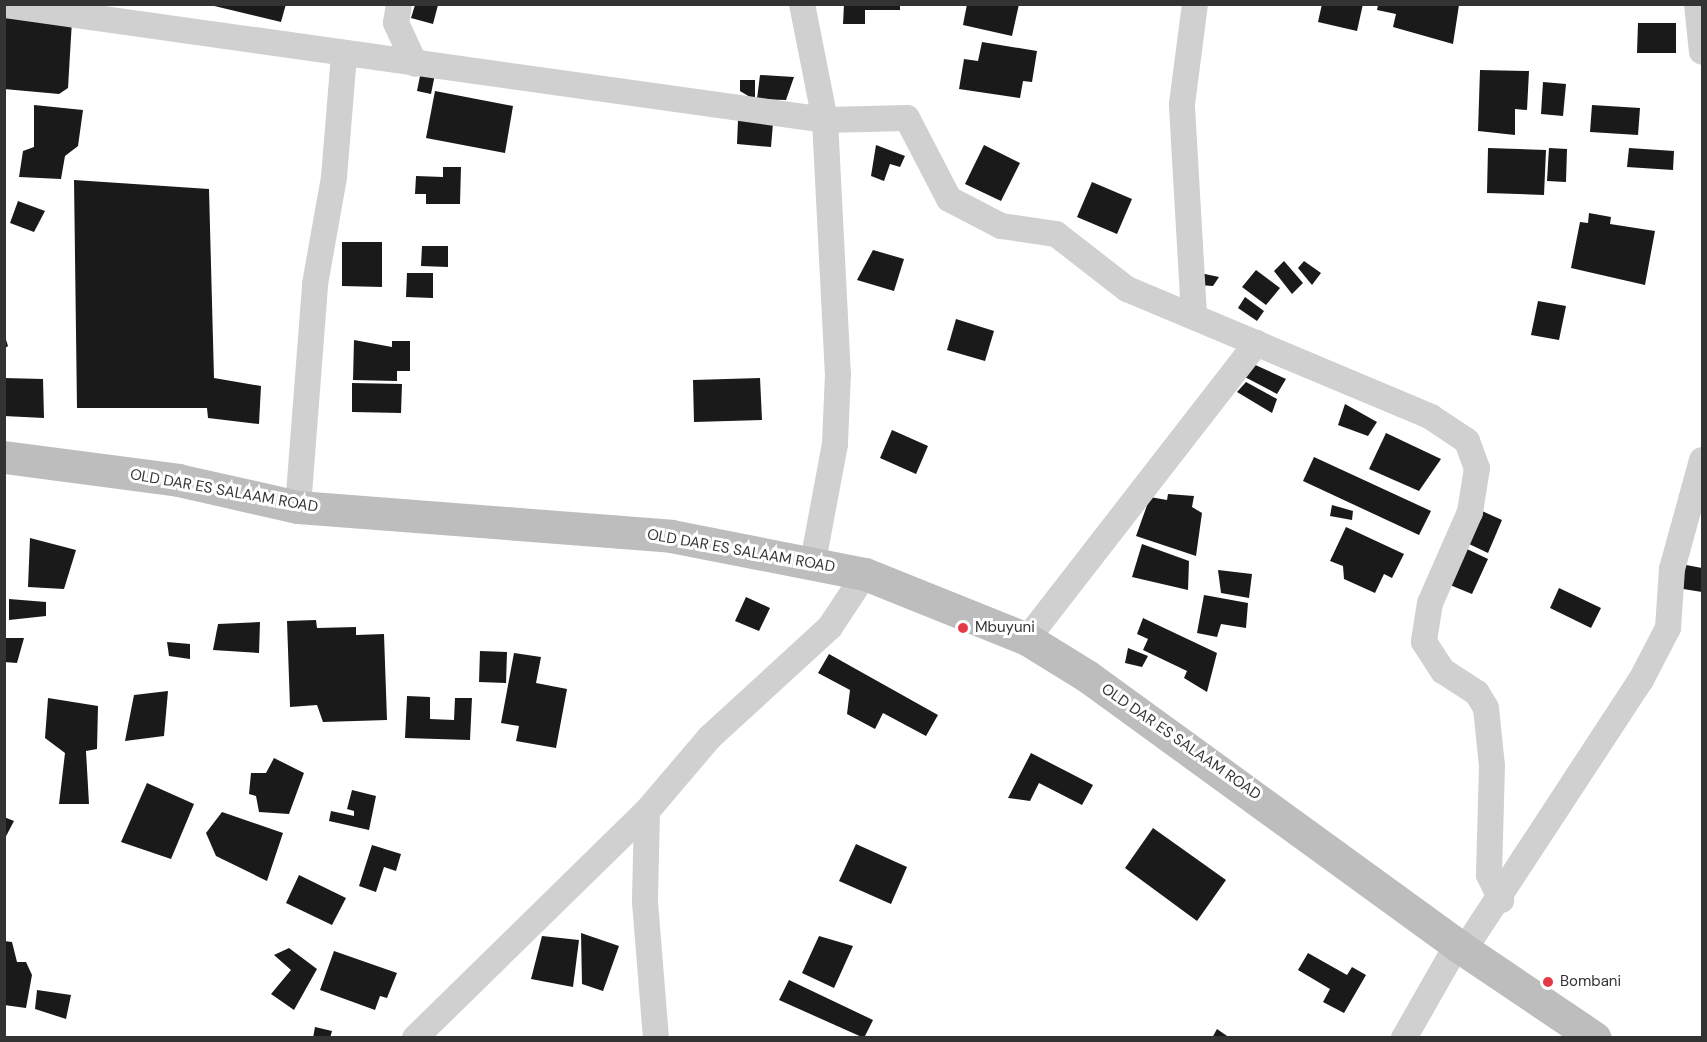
<!DOCTYPE html>
<html>
<head>
<meta charset="utf-8">
<style>
  body { margin:0 }
  #map { position:relative; width:1707px; height:1042px; overflow:hidden; background:#fff; font-family:"DM Sans",sans-serif }
  div>[style] { position:absolute }
  [style*='--x'] { left:calc(var(--x)*1px); top:calc(var(--y)*1px); width:calc(var(--w)*1px); rotate:calc(var(--a)*1deg) }
  .building>* { inset:0; background:#1a1a1a }
  .street>* { height:26px; margin:-13px; padding:0 13px; transform-origin:13px; border-radius:13px; background:#d0d0d0 }
  .secondary>* { height:33px; margin:-16.5px; padding:0 16.5px; transform-origin:16.5px; border-radius:16.5px; background:#bdbdbd }
  .dots>* { width:16px; height:16px; translate:-50% -50%; box-sizing:border-box; border:3px solid #fff; border-radius:50% }
  span { translate:-50% -50%; white-space:nowrap; text-align:center; line-height:1.15; -webkit-text-stroke:6px #fff; paint-order:stroke }
  .street-label { font-size:15px; color:#333 }
  .poi-label { font-size:15px; color:#333 }
  .left { translate:0 -50%; text-align:left }
  .frame { position:absolute; inset:0; border:6px solid #333; pointer-events:none }
</style>
</head>
<body>
<div id="map">
  <div class="building">
    <div style="clip-path:polygon(206px 4px,286px 4px,281px 22px)"></div>
    <div style="clip-path:polygon(844px 4px,900px 4px,900px 10px,865px 10px,865px 24px,843px 24px)"></div>
    <div style="clip-path:polygon(967px 4px,1019px 4px,1012px 36px,963px 25px)"></div>
    <div style="clip-path:polygon(1322px 4px,1363px 4px,1357px 31px,1318px 22px)"></div>
    <div style="clip-path:polygon(415px 5px,438px 5px,433px 24px,411px 18px)"></div>
    <div style="clip-path:polygon(1378px 5px,1459px 5px,1453px 44px,1393px 27px,1396px 14px,1377px 10px)"></div>
    <div style="clip-path:polygon(4px 17px,72px 20px,68px 88px,59px 94px,4px 89px)"></div>
    <div style="clip-path:polygon(1638px 23px,1676px 23px,1676px 53px,1637px 53px)"></div>
    <div style="clip-path:polygon(982px 42px,1037px 51px,1032px 82px,1023px 81px,1020px 98px,959px 89px,964px 59px,978px 61px)"></div>
    <div style="clip-path:polygon(1480px 70px,1529px 71px,1527px 110px,1515px 109px,1515px 135px,1478px 131px)"></div>
    <div style="clip-path:polygon(421px 71px,435px 74px,431px 94px,417px 91px)"></div>
    <div style="clip-path:polygon(760px 75px,794px 77px,786px 100px,757px 99px)"></div>
    <div style="clip-path:polygon(740px 80px,755px 80px,755px 100px,740px 91px)"></div>
    <div style="clip-path:polygon(1543px 82px,1566px 84px,1563px 116px,1541px 114px)"></div>
    <div style="clip-path:polygon(435px 91px,513px 106px,505px 153px,426px 138px)"></div>
    <div style="clip-path:polygon(34px 105px,83px 110px,78px 146px,65px 156px,61px 179px,19px 177px,23px 151px,34px 147px)"></div>
    <div style="clip-path:polygon(1592px 105px,1640px 108px,1638px 135px,1590px 132px)"></div>
    <div style="clip-path:polygon(738px 120px,773px 123px,771px 147px,737px 144px)"></div>
    <div style="clip-path:polygon(876px 145px,905px 156px,900px 167px,890px 164px,884px 181px,871px 176px)"></div>
    <div style="clip-path:polygon(984px 145px,1020px 163px,1001px 201px,965px 184px)"></div>
    <div style="clip-path:polygon(1488px 148px,1546px 150px,1544px 195px,1487px 193px)"></div>
    <div style="clip-path:polygon(1549px 148px,1567px 149px,1566px 182px,1547px 181px)"></div>
    <div style="clip-path:polygon(1629px 148px,1674px 151px,1673px 170px,1627px 167px)"></div>
    <div style="clip-path:polygon(443px 167px,461px 167px,460px 204px,426px 204px,426px 194px,415px 194px,416px 176px,443px 177px)"></div>
    <div style="clip-path:polygon(74px 180px,209px 189px,214px 378px,261px 386px,259px 424px,208px 418px,207px 408px,77px 408px)"></div>
    <div style="clip-path:polygon(1092px 182px,1132px 199px,1117px 234px,1077px 217px)"></div>
    <div style="clip-path:polygon(18px 201px,45px 211px,34px 232px,10px 223px)"></div>
    <div style="clip-path:polygon(1589px 213px,1611px 217px,1610px 224px,1655px 231px,1645px 285px,1571px 268px,1580px 222px,1588px 223px)"></div>
    <div style="clip-path:polygon(342px 242px,382px 242px,382px 287px,342px 286px)"></div>
    <div style="clip-path:polygon(422px 246px,448px 246px,448px 267px,421px 266px)"></div>
    <div style="clip-path:polygon(873px 250px,904px 259px,894px 291px,857px 280px)"></div>
    <div style="clip-path:polygon(1284px 261px,1303px 283px,1292px 294px,1274px 271px)"></div>
    <div style="clip-path:polygon(1304px 261px,1321px 273px,1312px 285px,1298px 268px)"></div>
    <div style="clip-path:polygon(1186px 270px,1219px 277px,1213px 286px,1184px 284px)"></div>
    <div style="clip-path:polygon(1256px 270px,1280px 288px,1266px 305px,1242px 287px)"></div>
    <div style="clip-path:polygon(407px 273px,433px 273px,433px 298px,406px 297px)"></div>
    <div style="clip-path:polygon(1245px 297px,1264px 311px,1257px 321px,1238px 308px)"></div>
    <div style="clip-path:polygon(1538px 301px,1566px 306px,1559px 340px,1531px 335px)"></div>
    <div style="clip-path:polygon(956px 319px,994px 331px,985px 361px,947px 350px)"></div>
    <div style="clip-path:polygon(4px 333px,8px 346px,4px 349px)"></div>
    <div style="clip-path:polygon(354px 340px,392px 347px,392px 341px,410px 341px,410px 371px,397px 371px,397px 381px,353px 380px)"></div>
    <div style="clip-path:polygon(1251px 363px,1286px 379px,1277px 394px,1241px 375px)"></div>
    <div style="clip-path:polygon(4px 378px,43px 379px,44px 418px,4px 416px)"></div>
    <div style="clip-path:polygon(760px 378px,762px 420px,694px 422px,693px 380px)"></div>
    <div style="clip-path:polygon(1246px 382px,1277px 399px,1272px 413px,1237px 392px)"></div>
    <div style="clip-path:polygon(352px 383px,402px 384px,401px 413px,352px 412px)"></div>
    <div style="clip-path:polygon(1345px 404px,1377px 422px,1368px 436px,1338px 425px)"></div>
    <div style="clip-path:polygon(892px 430px,928px 446px,916px 474px,880px 458px)"></div>
    <div style="clip-path:polygon(1386px 433px,1441px 459px,1419px 491px,1369px 469px)"></div>
    <div style="clip-path:polygon(1314px 457px,1431px 511px,1419px 535px,1303px 481px)"></div>
    <div style="clip-path:polygon(1168px 494px,1194px 496px,1192px 507px,1202px 513px,1196px 556px,1136px 536px,1150px 497px,1167px 500px)"></div>
    <div style="clip-path:polygon(1332px 505px,1353px 511px,1352px 520px,1330px 516px)"></div>
    <div style="clip-path:polygon(1482px 511px,1502px 520px,1488px 553px,1467px 543px)"></div>
    <div style="clip-path:polygon(1346px 527px,1404px 554px,1392px 578px,1384px 574px,1375px 593px,1344px 579px,1343px 566px,1330px 561px)"></div>
    <div style="clip-path:polygon(30px 538px,76px 550px,64px 589px,28px 587px)"></div>
    <div style="clip-path:polygon(1142px 544px,1189px 561px,1188px 590px,1132px 577px)"></div>
    <div style="clip-path:polygon(1467px 549px,1488px 559px,1472px 594px,1450px 585px)"></div>
    <div style="clip-path:polygon(1681px 564px,1702px 568px,1702px 592px,1677px 588px)"></div>
    <div style="clip-path:polygon(1218px 570px,1252px 574px,1249px 598px,1221px 593px)"></div>
    <div style="clip-path:polygon(1559px 588px,1601px 608px,1591px 628px,1550px 608px)"></div>
    <div style="clip-path:polygon(1204px 595px,1248px 603px,1246px 628px,1221px 624px,1217px 637px,1197px 633px)"></div>
    <div style="clip-path:polygon(746px 597px,770px 608px,759px 631px,735px 621px)"></div>
    <div style="clip-path:polygon(9px 599px,46px 602px,46px 616px,9px 620px)"></div>
    <div style="clip-path:polygon(1143px 618px,1217px 653px,1207px 692px,1184px 678px,1187px 671px,1143px 650px,1148px 639px,1137px 634px)"></div>
    <div style="clip-path:polygon(316px 620px,317px 628px,356px 627px,356px 635px,384px 634px,387px 720px,323px 722px,317px 705px,290px 707px,287px 621px)"></div>
    <div style="clip-path:polygon(260px 622px,259px 653px,213px 650px,218px 624px)"></div>
    <div style="clip-path:polygon(6px 638px,24px 638px,17px 663px,4px 662px)"></div>
    <div style="clip-path:polygon(167px 642px,190px 644px,190px 659px,169px 656px)"></div>
    <div style="clip-path:polygon(1128px 648px,1148px 656px,1142px 667px,1125px 663px)"></div>
    <div style="clip-path:polygon(480px 651px,507px 652px,506px 683px,479px 682px)"></div>
    <div style="clip-path:polygon(514px 653px,541px 657px,536px 683px,567px 689px,556px 748px,516px 741px,519px 726px,501px 723px)"></div>
    <div style="clip-path:polygon(829px 654px,938px 715px,926px 736px,883px 713px,875px 729px,847px 714px,850px 690px,818px 673px)"></div>
    <div style="clip-path:polygon(168px 691px,164px 736px,125px 741px,134px 695px)"></div>
    <div style="clip-path:polygon(407px 696px,430px 697px,430px 719px,454px 720px,455px 698px,472px 698px,470px 740px,405px 738px)"></div>
    <div style="clip-path:polygon(48px 698px,98px 706px,97px 749px,86px 751px,89px 804px,59px 804px,65px 753px,45px 738px)"></div>
    <div style="clip-path:polygon(1031px 753px,1093px 785px,1082px 805px,1039px 783px,1030px 801px,1008px 798px)"></div>
    <div style="clip-path:polygon(274px 758px,304px 773px,289px 814px,259px 812px,256px 796px,249px 794px,251px 773px,266px 773px)"></div>
    <div style="clip-path:polygon(147px 783px,194px 804px,171px 859px,121px 842px)"></div>
    <div style="clip-path:polygon(352px 790px,376px 796px,369px 830px,329px 821px,331px 811px,354px 816px,354px 811px,347px 809px)"></div>
    <div style="clip-path:polygon(222px 812px,283px 833px,267px 881px,216px 856px,206px 833px)"></div>
    <div style="clip-path:polygon(4px 817px,14px 821px,4px 840px)"></div>
    <div style="clip-path:polygon(1153px 828px,1226px 880px,1197px 921px,1125px 868px)"></div>
    <div style="clip-path:polygon(856px 844px,907px 867px,891px 904px,839px 881px)"></div>
    <div style="clip-path:polygon(372px 845px,401px 854px,396px 871px,384px 867px,376px 892px,359px 886px)"></div>
    <div style="clip-path:polygon(299px 875px,346px 898px,332px 925px,286px 903px)"></div>
    <div style="clip-path:polygon(581px 933px,619px 946px,603px 991px,582px 984px)"></div>
    <div style="clip-path:polygon(542px 936px,579px 940px,573px 987px,531px 979px)"></div>
    <div style="clip-path:polygon(819px 936px,853px 946px,834px 988px,802px 973px)"></div>
    <div style="clip-path:polygon(4px 941px,12px 942px,17px 962px,26px 962px,32px 975px,26px 1008px,4px 1005px)"></div>
    <div style="clip-path:polygon(289px 948px,317px 969px,294px 1010px,271px 994px,291px 970px,274px 955px)"></div>
    <div style="clip-path:polygon(334px 951px,397px 973px,387px 998px,380px 996px,375px 1010px,320px 990px)"></div>
    <div style="clip-path:polygon(1308px 953px,1347px 975px,1352px 967px,1366px 975px,1344px 1013px,1323px 1002px,1330px 989px,1298px 970px)"></div>
    <div style="clip-path:polygon(789px 980px,873px 1020px,864px 1038px,779px 1000px)"></div>
    <div style="clip-path:polygon(37px 990px,71px 995px,66px 1019px,35px 1009px)"></div>
    <div style="clip-path:polygon(315px 1027px,332px 1031px,330px 1038px,313px 1038px)"></div>
    <div style="clip-path:polygon(1217px 1029px,1230px 1038px,1212px 1038px)"></div>
  </div>
  <div class="street">
    <div style="--x:399;--y:4;--w:19;--a:99"></div>
    <div style="--x:396;--y:23;--w:45;--a:65.1"></div>
    <div style="--x:802;--y:4;--w:118;--a:78.8"></div>
    <div style="--x:825;--y:120;--w:254;--a:87.1"></div>
    <div style="--x:838;--y:374;--w:70;--a:92.5"></div>
    <div style="--x:835;--y:444;--w:119;--a:100.6"></div>
    <div style="--x:1697;--y:4;--w:48;--a:84.1"></div>
    <div style="--x:4;--y:5;--w:829;--a:7.97"></div>
    <div style="--x:825;--y:120;--w:82;--a:-1.4"></div>
    <div style="--x:907;--y:118;--w:91;--a:62.6"></div>
    <div style="--x:949;--y:199;--w:59;--a:27.4"></div>
    <div style="--x:1001;--y:226;--w:56;--a:8.3"></div>
    <div style="--x:1056;--y:234;--w:90;--a:37.8"></div>
    <div style="--x:1127;--y:289;--w:330;--a:22.8"></div>
    <div style="--x:1431;--y:417;--w:43;--a:33.7"></div>
    <div style="--x:1467;--y:441;--w:29;--a:70"></div>
    <div style="--x:1477;--y:468;--w:45;--a:99"></div>
    <div style="--x:1470;--y:512;--w:99;--a:113.7"></div>
    <div style="--x:1430;--y:603;--w:39;--a:99"></div>
    <div style="--x:1424;--y:642;--w:35;--a:57"></div>
    <div style="--x:1443;--y:671;--w:40;--a:32.9"></div>
    <div style="--x:1477;--y:693;--w:17;--a:59"></div>
    <div style="--x:1486;--y:708;--w:58;--a:84.1"></div>
    <div style="--x:1492;--y:766;--w:109;--a:91.6"></div>
    <div style="--x:1489;--y:875;--w:28;--a:64"></div>
    <div style="--x:1194;--y:315;--w:211;--a:-93.3"></div>
    <div style="--x:1182;--y:104;--w:101;--a:-82.6"></div>
    <div style="--x:298;--y:507;--w:224;--a:-85.6"></div>
    <div style="--x:315;--y:284;--w:109;--a:-79.9"></div>
    <div style="--x:334;--y:177;--w:122;--a:-85.3"></div>
    <div style="--x:1027;--y:639;--w:375;--a:-52.2"></div>
    <div style="--x:647;--y:811;--w:91;--a:91.3"></div>
    <div style="--x:645;--y:902;--w:136;--a:85.4"></div>
    <div style="--x:1466;--y:947;--w:319;--a:-56.8"></div>
    <div style="--x:1641;--y:680;--w:59;--a:-62.6"></div>
    <div style="--x:1668;--y:628;--w:59;--a:-86.1"></div>
    <div style="--x:1672;--y:569;--w:113;--a:-74.6"></div>
    <div style="--x:415;--y:1038;--w:325;--a:-44.4"></div>
    <div style="--x:647;--y:811;--w:97;--a:-49.6"></div>
    <div style="--x:710;--y:737;--w:163;--a:-42.5"></div>
    <div style="--x:830;--y:627;--w:64;--a:-56.6"></div>
    <div style="--x:1404;--y:1038;--w:107;--a:-60.3"></div>
  </div>
  <div class="secondary">
    <div style="--x:4;--y:457;--w:176;--a:7.5"></div>
    <div style="--x:178;--y:480;--w:123;--a:12.7"></div>
    <div style="--x:298;--y:507;--w:374;--a:4.4"></div>
    <div style="--x:671;--y:536;--w:198;--a:11.1"></div>
    <div style="--x:865;--y:574;--w:175;--a:21.9"></div>
    <div style="--x:1027;--y:639;--w:70;--a:31.7"></div>
    <div style="--x:1087;--y:676;--w:457;--a:36"></div>
    <div style="--x:1457;--y:945;--w:166;--a:34"></div>
  </div>
  <div class="dots">
    <div style="left:963px;top:628px;background:#e63946"></div>
    <div style="left:1548px;top:982px;background:#e63946"></div>
  </div>
  <div class="street-label">
    <span style="left:224px;top:491px;rotate:10deg">OLD DAR ES SALAAM ROAD</span>
    <span style="left:741px;top:551px;rotate:10deg">OLD DAR ES SALAAM ROAD</span>
    <span style="left:1181px;top:742px;rotate:35deg">OLD DAR ES SALAAM ROAD</span>
  </div>
  <div class="poi-label">
    <span class="left" style="left:975px;top:628px">Mbuyuni</span>
    <span class="left" style="left:1560px;top:982px">Bombani</span>
  </div>
  <div class="frame"></div>
</div>
</body>
</html>
